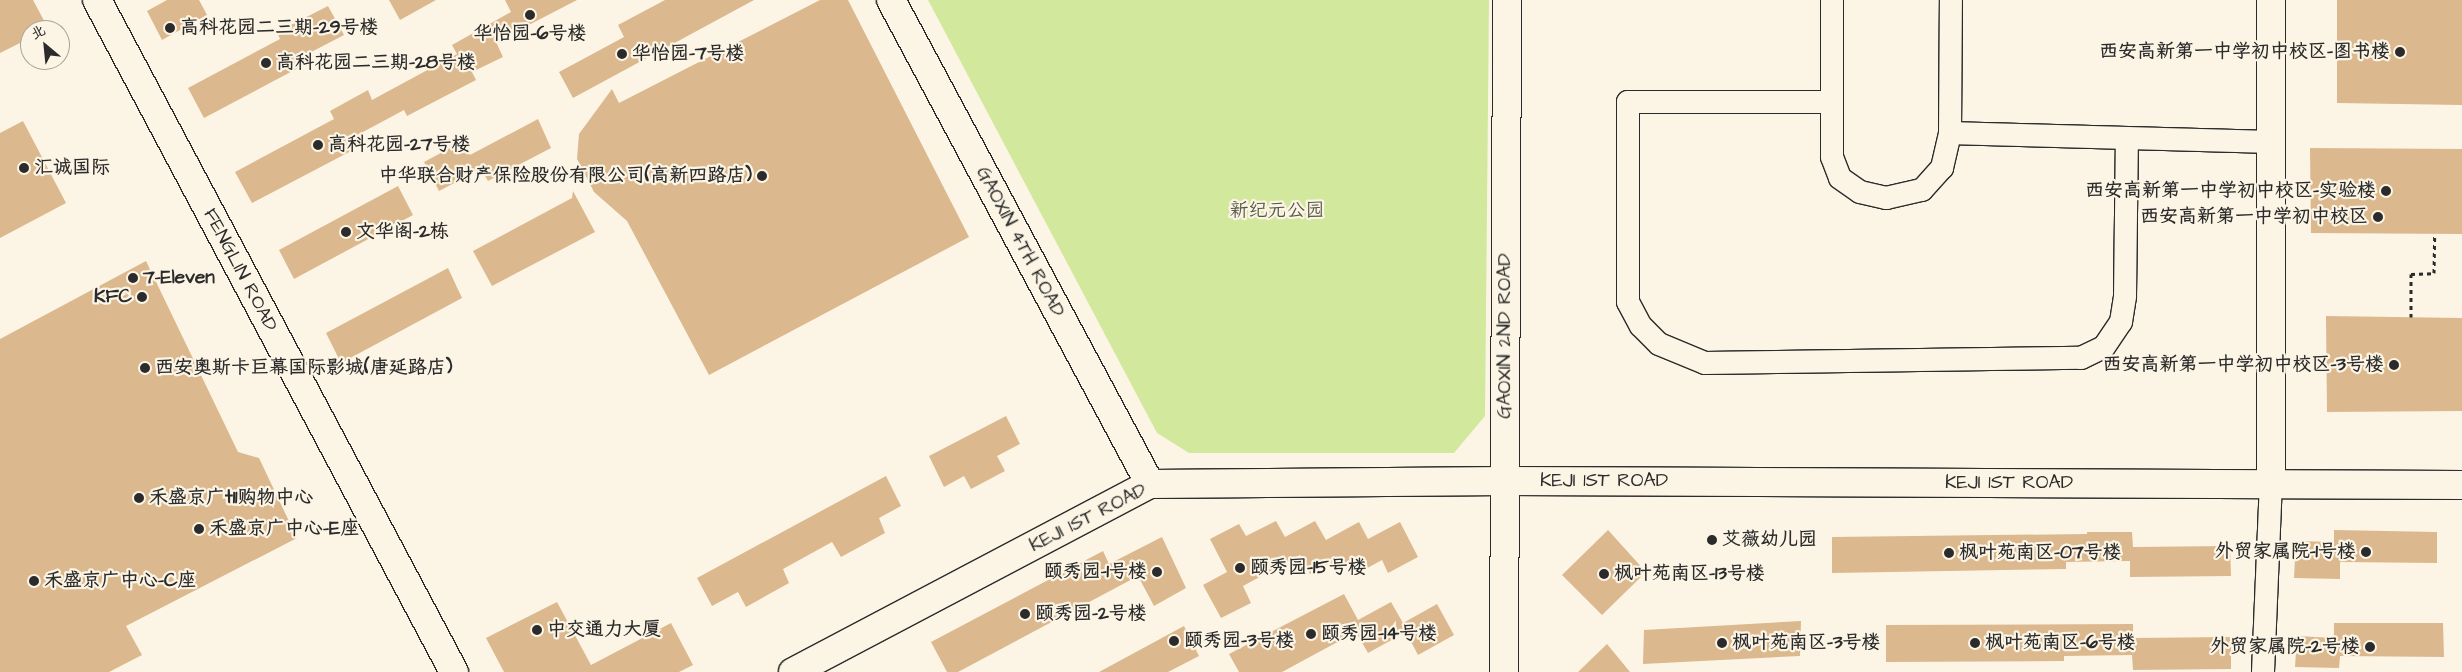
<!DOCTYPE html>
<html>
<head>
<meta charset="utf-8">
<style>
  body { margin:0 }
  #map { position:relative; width:2462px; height:672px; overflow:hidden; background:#fcf5e5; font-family:"Architects Daughter","LXGW WenKai TC",sans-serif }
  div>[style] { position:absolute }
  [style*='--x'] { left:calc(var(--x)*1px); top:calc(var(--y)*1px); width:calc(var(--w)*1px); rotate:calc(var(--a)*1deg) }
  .green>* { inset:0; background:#d2e89d }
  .building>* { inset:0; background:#dcb88e }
  .path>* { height:3px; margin-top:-1.5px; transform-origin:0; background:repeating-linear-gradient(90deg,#2b2b2b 0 4px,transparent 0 8px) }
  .roads { filter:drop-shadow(1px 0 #2b2b2b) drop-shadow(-1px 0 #2b2b2b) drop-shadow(0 1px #2b2b2b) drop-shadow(0 -1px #2b2b2b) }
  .street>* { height:22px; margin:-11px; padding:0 11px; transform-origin:11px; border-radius:11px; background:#fcf5e5 }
  .secondary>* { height:28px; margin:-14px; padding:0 14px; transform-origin:14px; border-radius:14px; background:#fcf5e5 }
  .dots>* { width:14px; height:14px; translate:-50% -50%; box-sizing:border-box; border:2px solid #fcf5e5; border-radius:50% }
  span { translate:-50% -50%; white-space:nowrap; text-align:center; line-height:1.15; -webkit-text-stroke:4.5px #fcf5e5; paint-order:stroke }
  .poi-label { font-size:19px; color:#2b2b2b; font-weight:700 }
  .left { translate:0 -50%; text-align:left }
  .right { translate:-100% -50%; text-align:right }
  .park-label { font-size:19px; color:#555a48 }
  .street-label { font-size:19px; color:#2b2b2b }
  .north { position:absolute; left:20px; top:20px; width:50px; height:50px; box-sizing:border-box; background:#fcf5e5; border:1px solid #a8a49b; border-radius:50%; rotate:332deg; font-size:14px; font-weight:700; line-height:20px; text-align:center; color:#2b2b2b }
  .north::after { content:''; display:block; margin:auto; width:18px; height:22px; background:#2b2b2b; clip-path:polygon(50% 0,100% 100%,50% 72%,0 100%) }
</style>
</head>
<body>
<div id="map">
  <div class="green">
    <div style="clip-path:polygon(928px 0,1489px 0,1485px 416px,1454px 453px,1189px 453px,1157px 433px)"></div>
  </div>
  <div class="building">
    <div style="clip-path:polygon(0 0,33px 0,49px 30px,30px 30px,30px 38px,0 53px)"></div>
    <div style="clip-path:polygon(167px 0,199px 0,207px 15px,162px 40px,147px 11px)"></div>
    <div style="clip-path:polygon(389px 0,436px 0,400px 20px)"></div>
    <div style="clip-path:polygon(505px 0,577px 0,496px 42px,503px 57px,472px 72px,476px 80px,407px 116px,404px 110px,348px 140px,353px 150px,252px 203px,235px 172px,334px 119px,330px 111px,368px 90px,372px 100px,457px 54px,452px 45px,511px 12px)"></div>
    <div style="clip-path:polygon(665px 0,754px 0,573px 98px,559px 72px,624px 37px,618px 25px)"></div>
    <div style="clip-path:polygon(820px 0,848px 0,969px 237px,709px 375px,627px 221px,594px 192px,577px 159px,579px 134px,612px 89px,619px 103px)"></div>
    <div style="clip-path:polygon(2337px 0,2462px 0,2462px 105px,2337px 103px)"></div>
    <div style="clip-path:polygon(328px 6px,344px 35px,296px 60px,300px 67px,204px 118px,188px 88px,280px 39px,277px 32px)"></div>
    <div style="clip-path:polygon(538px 119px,551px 148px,488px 181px,481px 169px,439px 191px,424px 162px,463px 141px,470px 155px)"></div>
    <div style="clip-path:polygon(23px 121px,66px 203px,0 238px,0 133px)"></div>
    <div style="clip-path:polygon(2310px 148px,2462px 149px,2462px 234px,2311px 233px)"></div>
    <div style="clip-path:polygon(398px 186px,413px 215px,294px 279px,279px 250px)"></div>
    <div style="clip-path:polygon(573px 191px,595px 232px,492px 286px,473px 251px,572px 198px)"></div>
    <div style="clip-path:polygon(146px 261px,238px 452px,259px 458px,297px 538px,126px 626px,142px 655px,109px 672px,0 672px,0 339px)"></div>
    <div style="clip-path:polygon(448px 268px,462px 298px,341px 363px,326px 333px)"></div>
    <div style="clip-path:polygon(2326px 316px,2462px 318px,2462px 411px,2327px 412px)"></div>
    <div style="clip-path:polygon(1006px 416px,1020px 444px,997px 456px,1005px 471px,971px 489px,964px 476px,944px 487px,929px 456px)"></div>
    <div style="clip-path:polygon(886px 476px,901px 506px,879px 518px,885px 533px,841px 557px,832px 542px,783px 569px,789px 583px,746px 607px,738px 592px,712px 606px,697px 578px)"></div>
    <div style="clip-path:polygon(1276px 521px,1285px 537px,1315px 521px,1326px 540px,1359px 522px,1368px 539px,1400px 522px,1418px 557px,1388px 573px,1382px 560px,1351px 577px,1341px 558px,1310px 574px,1300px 555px,1243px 586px,1251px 603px,1221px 618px,1203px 585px,1227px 572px,1210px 539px,1239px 524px,1246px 536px)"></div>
    <div style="clip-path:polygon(1608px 530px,1646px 572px,1602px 615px,1562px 575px)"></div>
    <div style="clip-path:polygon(2334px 530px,2437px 532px,2437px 563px,2340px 562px,2340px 579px,2294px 578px,2296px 541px,2334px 542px)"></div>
    <div style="clip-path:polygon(2087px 532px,2132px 532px,2133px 547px,2230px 546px,2231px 576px,2130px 577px,2130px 561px,2066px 562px,2066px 569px,1832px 573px,1832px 537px,2087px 534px)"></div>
    <div style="clip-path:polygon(1162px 537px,1186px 588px,1154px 606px,1138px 576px,958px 672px,947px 672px,931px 642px,1103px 551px,1109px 564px)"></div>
    <div style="clip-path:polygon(1344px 594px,1358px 620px,1391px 602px,1403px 623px,1437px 604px,1454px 635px,1418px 655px,1406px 632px,1368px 653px,1356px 632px,1282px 672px,1239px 672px,1229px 654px)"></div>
    <div style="clip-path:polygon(557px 602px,591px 665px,671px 623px,693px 665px,679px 672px,504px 672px,486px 638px)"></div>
    <div style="clip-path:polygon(1801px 621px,1800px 656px,1643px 664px,1644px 630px)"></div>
    <div style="clip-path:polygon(2334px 623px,2443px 623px,2444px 657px,2340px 656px,2339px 668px,2295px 667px,2297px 636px,2334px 638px)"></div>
    <div style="clip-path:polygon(2133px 624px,2133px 638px,2231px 637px,2231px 669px,2133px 670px,2132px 655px,2064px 656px,2064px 661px,1886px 662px,1886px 625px)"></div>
    <div style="clip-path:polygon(1184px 626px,1199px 656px,1168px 672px,1099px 672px)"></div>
    <div style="clip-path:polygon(1607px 644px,1630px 672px,1578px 672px)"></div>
  </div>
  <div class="path">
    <div style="--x:2411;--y:317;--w:43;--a:-90"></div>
    <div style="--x:2411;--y:274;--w:23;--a:-2"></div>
    <div style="--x:2434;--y:273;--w:39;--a:-89"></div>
  </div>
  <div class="roads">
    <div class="street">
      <div style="--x:1832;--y:0;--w:157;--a:90"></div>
      <div style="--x:1832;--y:157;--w:22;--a:69"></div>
      <div style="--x:1840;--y:178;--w:24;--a:35"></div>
      <div style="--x:1860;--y:192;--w:27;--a:13"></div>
      <div style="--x:1886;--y:198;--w:37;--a:-13"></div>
      <div style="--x:1922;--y:190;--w:30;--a:-48"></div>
      <div style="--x:1942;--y:168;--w:36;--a:-77"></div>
      <div style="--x:1950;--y:133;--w:133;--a:-89.6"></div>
      <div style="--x:1831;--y:102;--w:203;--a:180"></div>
      <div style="--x:1628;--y:102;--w:200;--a:90"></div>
      <div style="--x:1628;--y:302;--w:27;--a:62"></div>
      <div style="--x:1641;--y:326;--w:25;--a:45"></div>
      <div style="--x:1659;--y:344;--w:50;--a:22.4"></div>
      <div style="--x:1705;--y:363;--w:376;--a:-0.8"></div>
      <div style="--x:2081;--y:358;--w:25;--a:-26"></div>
      <div style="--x:2104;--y:347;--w:30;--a:-56"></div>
      <div style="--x:2121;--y:322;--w:26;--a:-81"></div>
      <div style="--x:2125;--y:296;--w:157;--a:-89.3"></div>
      <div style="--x:1950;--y:133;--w:320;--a:1.6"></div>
      <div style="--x:2263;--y:672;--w:188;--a:-87.6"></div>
    </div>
    <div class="secondary">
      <div style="--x:97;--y:0;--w:761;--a:62.02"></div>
      <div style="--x:891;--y:0;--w:549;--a:61.85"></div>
      <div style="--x:2271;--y:484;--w:484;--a:-90"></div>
      <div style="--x:793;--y:672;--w:403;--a:-27.8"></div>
      <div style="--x:1150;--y:484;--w:355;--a:-0.5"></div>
      <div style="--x:1505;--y:481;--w:957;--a:0.24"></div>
      <div style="--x:1504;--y:672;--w:672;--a:-89.74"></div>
    </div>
  </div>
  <div class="dots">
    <div style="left:530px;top:15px;background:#2b2b2b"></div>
    <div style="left:170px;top:28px;background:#2b2b2b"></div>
    <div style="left:2400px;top:52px;background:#2b2b2b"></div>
    <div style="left:622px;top:54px;background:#2b2b2b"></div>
    <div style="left:266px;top:63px;background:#2b2b2b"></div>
    <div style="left:318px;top:145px;background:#2b2b2b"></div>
    <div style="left:24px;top:168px;background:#2b2b2b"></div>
    <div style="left:762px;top:176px;background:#2b2b2b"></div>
    <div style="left:2386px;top:191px;background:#2b2b2b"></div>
    <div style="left:2378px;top:217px;background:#2b2b2b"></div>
    <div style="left:346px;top:232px;background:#2b2b2b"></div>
    <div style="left:133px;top:278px;background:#2b2b2b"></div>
    <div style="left:142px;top:297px;background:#2b2b2b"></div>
    <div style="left:2394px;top:365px;background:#2b2b2b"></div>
    <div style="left:145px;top:368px;background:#2b2b2b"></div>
    <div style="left:139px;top:498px;background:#2b2b2b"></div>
    <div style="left:199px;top:529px;background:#2b2b2b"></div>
    <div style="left:1712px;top:540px;background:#2b2b2b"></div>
    <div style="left:2366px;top:552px;background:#2b2b2b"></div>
    <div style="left:1949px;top:553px;background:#2b2b2b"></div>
    <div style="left:1240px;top:568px;background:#2b2b2b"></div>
    <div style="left:1157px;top:572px;background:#2b2b2b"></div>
    <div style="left:1604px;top:574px;background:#2b2b2b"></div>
    <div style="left:34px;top:581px;background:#2b2b2b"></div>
    <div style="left:1025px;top:614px;background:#2b2b2b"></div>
    <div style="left:537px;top:630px;background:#2b2b2b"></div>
    <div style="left:1311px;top:634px;background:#2b2b2b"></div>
    <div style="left:1174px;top:641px;background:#2b2b2b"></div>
    <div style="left:1722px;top:643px;background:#2b2b2b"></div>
    <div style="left:1975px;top:643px;background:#2b2b2b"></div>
    <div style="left:2370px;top:647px;background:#2b2b2b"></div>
  </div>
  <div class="poi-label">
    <span class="left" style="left:180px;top:28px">高科花园二三期-29号楼</span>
    <span style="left:530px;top:34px">华怡园-6号楼</span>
    <span class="right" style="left:2390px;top:52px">西安高新第一中学初中校区-图书楼</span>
    <span class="left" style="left:632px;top:54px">华怡园-7号楼</span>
    <span class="left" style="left:276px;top:63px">高科花园二三期-28号楼</span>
    <span class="left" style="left:328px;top:145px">高科花园-27号楼</span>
    <span class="left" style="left:34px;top:168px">汇诚国际</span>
    <span class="right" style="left:752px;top:176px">中华联合财产保险股份有限公司(高新四路店)</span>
    <span class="right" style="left:2376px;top:191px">西安高新第一中学初中校区-实验楼</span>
    <span class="right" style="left:2368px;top:217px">西安高新第一中学初中校区</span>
    <span class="left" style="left:356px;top:232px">文华阁-2栋</span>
    <span class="left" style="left:143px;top:278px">7-Eleven</span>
    <span class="right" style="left:132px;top:297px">KFC</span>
    <span class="right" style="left:2384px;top:365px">西安高新第一中学初中校区-3号楼</span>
    <span class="left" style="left:155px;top:368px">西安奥斯卡巨幕国际影城(唐延路店)</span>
    <span class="left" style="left:149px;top:498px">禾盛京广t11购物中心</span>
    <span class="left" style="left:209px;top:529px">禾盛京广中心-E座</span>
    <span class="left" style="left:1722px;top:540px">艾薇幼儿园</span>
    <span class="right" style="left:2356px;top:552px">外贸家属院-1号楼</span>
    <span class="left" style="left:1959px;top:553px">枫叶苑南区-07号楼</span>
    <span class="left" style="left:1250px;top:568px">颐秀园-15号楼</span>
    <span class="right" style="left:1147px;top:572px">颐秀园-1号楼</span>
    <span class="left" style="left:1614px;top:574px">枫叶苑南区-13号楼</span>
    <span class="left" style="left:44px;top:581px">禾盛京广中心-C座</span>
    <span class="left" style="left:1035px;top:614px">颐秀园-2号楼</span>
    <span class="left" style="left:547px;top:630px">中交通力大厦</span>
    <span class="left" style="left:1321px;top:634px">颐秀园-14号楼</span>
    <span class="left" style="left:1184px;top:641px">颐秀园-3号楼</span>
    <span class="left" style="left:1732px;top:643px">枫叶苑南区-3号楼</span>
    <span class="left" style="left:1985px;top:643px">枫叶苑南区-6号楼</span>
    <span class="right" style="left:2360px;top:647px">外贸家属院-2号楼</span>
  </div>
  <div class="park-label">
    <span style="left:1277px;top:211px">新纪元公园</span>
  </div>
  <div class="street-label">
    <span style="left:1020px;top:242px;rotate:62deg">GAOXIN 4TH ROAD</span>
    <span style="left:240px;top:270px;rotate:62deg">FENGLIN ROAD</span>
    <span style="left:1505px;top:336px;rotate:-90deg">GAOXIN 2ND ROAD</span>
    <span style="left:1604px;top:481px">KEJI 1ST ROAD</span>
    <span style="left:2009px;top:483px">KEJI 1ST ROAD</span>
    <span style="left:1088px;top:518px;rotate:-27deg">KEJI 1ST ROAD</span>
  </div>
  <div class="north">北</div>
</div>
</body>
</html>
